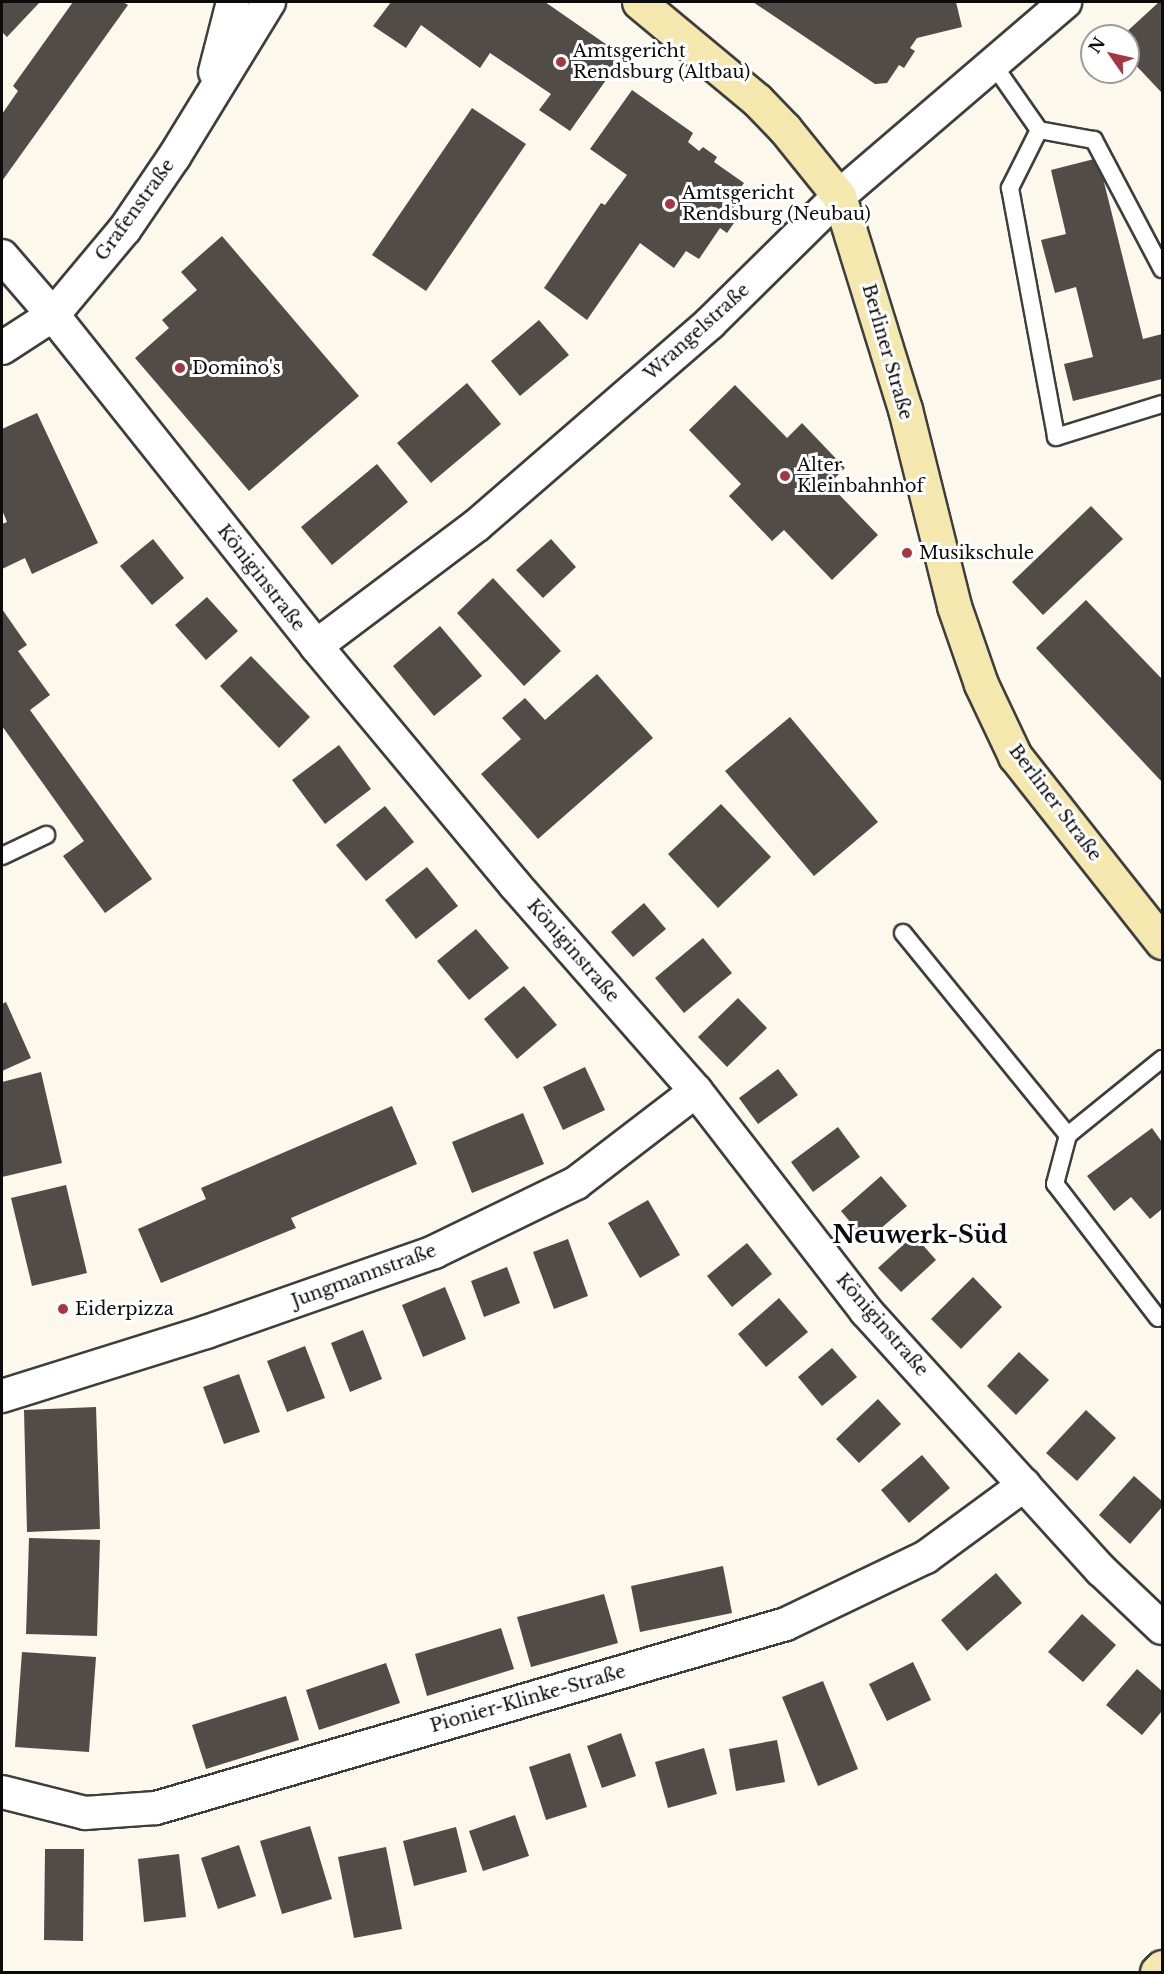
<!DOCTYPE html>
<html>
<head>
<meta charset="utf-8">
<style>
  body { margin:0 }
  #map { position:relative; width:1164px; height:1974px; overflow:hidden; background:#fcf8eb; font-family:"Libre Baskerville",serif }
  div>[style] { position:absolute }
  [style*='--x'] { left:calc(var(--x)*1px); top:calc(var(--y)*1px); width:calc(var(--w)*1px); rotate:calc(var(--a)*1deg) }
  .building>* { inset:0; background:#524c49 }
  .roads { filter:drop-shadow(2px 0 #3e3e3e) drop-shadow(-2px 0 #3e3e3e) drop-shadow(0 2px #3e3e3e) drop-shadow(0 -2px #3e3e3e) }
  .service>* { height:16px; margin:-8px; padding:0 8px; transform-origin:8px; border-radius:8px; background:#fff }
  .minor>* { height:32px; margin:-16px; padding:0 16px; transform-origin:16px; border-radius:16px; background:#fff }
  .secondary>* { height:33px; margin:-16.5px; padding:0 16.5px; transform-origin:16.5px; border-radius:16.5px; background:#f4e8af }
  .dots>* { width:16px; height:16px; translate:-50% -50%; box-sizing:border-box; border:3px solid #fff; border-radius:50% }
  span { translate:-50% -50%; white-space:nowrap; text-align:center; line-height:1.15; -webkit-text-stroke:6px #fff; paint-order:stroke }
  .poi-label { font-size:18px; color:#0b0b0b }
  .left { translate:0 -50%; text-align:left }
  .street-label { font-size:18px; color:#0b0b0b }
  .district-label { font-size:24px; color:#0b0b0b; font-weight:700 }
  .frame { position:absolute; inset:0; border:3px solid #0b0b0b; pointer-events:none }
  .north { position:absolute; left:1080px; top:24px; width:60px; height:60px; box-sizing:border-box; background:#fff; border:2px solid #9d9d9d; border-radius:50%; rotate:304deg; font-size:16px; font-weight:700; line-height:24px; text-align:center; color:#0b0b0b }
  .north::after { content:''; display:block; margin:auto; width:21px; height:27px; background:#a73643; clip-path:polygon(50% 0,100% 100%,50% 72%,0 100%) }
</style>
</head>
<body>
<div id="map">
  <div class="building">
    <div style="clip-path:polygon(2px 2px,40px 2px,7px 37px,2px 32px)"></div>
    <div style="clip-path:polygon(73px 2px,123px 2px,128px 5px,2px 181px,2px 114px,18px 91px,13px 86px)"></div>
    <div style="clip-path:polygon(391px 2px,545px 2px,623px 56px,570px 131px,539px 110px,551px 94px,490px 53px,480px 68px,421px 25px,406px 48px,373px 26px)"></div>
    <div style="clip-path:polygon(753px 2px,956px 2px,962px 27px,917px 38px,910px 48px,915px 51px,904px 68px,899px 65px,887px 83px,875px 84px)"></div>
    <div style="clip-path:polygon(1159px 2px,1162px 2px,1162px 93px,1128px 57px,1128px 36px,1122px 36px)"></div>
    <div style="clip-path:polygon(632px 90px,693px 133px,688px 142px,699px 151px,703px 147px,717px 157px,714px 162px,744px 183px,731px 201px,743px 210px,727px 233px,720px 228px,699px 259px,686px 251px,674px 268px,640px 243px,587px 320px,544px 288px,601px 203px,605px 205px,627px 175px,590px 149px)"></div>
    <div style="clip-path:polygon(472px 108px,526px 144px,426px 291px,372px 255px)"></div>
    <div style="clip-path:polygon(1098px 158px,1143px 339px,1162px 334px,1162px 379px,1073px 401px,1064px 364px,1093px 357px,1076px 287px,1055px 293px,1041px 240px,1066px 234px,1051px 170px)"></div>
    <div style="clip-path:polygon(222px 236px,359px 396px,249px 491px,135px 358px,169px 328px,162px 320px,197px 290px,181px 272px)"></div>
    <div style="clip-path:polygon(539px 320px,569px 355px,520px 396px,491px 361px)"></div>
    <div style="clip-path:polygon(467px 383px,501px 424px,431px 483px,397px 443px)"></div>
    <div style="clip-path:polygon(735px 385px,787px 438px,802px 423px,845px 468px,829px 484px,878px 535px,832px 580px,784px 530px,772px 541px,729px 496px,741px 484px,689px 430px)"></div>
    <div style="clip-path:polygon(37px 413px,98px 543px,32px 574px,25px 558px,2px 569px,2px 524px,7px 522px,2px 510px,2px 429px)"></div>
    <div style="clip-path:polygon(377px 464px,408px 502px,332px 565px,301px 527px)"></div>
    <div style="clip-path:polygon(1091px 506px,1123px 539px,1043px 615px,1012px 582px)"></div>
    <div style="clip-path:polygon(153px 539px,184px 578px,152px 605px,120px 566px)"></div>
    <div style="clip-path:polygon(551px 539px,576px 567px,543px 598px,516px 570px)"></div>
    <div style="clip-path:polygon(493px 578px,561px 651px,524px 686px,457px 613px)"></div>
    <div style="clip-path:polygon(207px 597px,238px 631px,206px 660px,175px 625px)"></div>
    <div style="clip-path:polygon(1086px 600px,1162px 679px,1162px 782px,1036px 648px)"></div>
    <div style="clip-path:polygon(2px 609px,27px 645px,18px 651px,50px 695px,30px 710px,152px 879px,105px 913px,63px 856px,84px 841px,2px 726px)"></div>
    <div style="clip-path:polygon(440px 626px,482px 676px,434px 716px,393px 666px)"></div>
    <div style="clip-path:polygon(251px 656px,310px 717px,279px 748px,220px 686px)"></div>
    <div style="clip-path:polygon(597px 674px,653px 738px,538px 839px,481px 774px,521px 739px,502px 718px,525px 698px,545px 720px)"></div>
    <div style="clip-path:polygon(790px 717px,878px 822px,814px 876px,725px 771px)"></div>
    <div style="clip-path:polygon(339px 745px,371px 789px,325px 824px,292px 780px)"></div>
    <div style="clip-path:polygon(721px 804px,771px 857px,718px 908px,668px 854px)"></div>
    <div style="clip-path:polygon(385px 806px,414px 842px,366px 881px,336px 845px)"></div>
    <div style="clip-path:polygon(427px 867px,458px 906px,416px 939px,385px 900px)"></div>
    <div style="clip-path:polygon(644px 903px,666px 929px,633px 957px,611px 932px)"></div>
    <div style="clip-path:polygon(476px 929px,509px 968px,469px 1000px,437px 961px)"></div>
    <div style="clip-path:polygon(703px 938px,732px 973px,684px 1013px,655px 978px)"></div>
    <div style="clip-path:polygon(524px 986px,557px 1025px,517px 1059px,484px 1019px)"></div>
    <div style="clip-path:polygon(738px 998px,767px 1028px,727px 1067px,698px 1037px)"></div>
    <div style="clip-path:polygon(6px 1002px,31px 1058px,2px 1071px,2px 1004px)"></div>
    <div style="clip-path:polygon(585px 1067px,605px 1110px,563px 1130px,543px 1087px)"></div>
    <div style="clip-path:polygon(778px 1069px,798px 1095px,758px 1124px,739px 1098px)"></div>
    <div style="clip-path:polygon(41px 1072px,62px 1163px,2px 1177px,2px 1082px)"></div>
    <div style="clip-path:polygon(392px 1106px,417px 1164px,291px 1218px,296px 1228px,161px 1283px,138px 1229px,206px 1199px,201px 1188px)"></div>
    <div style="clip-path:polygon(523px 1113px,544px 1164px,472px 1193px,452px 1142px)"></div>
    <div style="clip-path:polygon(838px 1127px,860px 1157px,813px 1192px,791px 1162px)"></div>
    <div style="clip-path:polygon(1152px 1128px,1162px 1142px,1162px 1209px,1150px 1219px,1131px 1197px,1114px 1211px,1087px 1176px)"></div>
    <div style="clip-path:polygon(881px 1176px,907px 1206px,866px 1241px,841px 1211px)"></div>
    <div style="clip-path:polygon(66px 1185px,87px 1273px,32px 1286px,11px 1198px)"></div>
    <div style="clip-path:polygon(648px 1200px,680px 1255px,640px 1278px,608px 1223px)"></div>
    <div style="clip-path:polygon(914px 1235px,936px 1260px,901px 1292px,878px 1268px)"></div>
    <div style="clip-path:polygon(568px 1239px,588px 1296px,554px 1309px,533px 1252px)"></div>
    <div style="clip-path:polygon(747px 1243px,772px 1274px,732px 1307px,707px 1276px)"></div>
    <div style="clip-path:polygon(507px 1267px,520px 1303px,484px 1317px,471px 1281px)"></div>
    <div style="clip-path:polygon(973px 1277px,1002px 1307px,961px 1349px,931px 1319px)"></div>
    <div style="clip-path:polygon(445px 1287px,466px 1339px,423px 1357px,402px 1305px)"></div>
    <div style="clip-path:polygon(779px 1298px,808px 1332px,766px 1367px,738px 1334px)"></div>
    <div style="clip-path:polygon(363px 1330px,382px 1379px,350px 1392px,331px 1343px)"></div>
    <div style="clip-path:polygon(305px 1346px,325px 1398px,287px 1412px,267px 1361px)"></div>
    <div style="clip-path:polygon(832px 1348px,857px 1377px,822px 1406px,798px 1377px)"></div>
    <div style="clip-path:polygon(1019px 1352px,1049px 1380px,1016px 1415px,987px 1386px)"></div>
    <div style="clip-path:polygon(239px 1374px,260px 1432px,224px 1444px,203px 1387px)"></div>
    <div style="clip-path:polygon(878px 1399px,901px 1424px,859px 1463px,836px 1439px)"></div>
    <div style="clip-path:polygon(96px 1407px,100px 1529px,27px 1532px,24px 1410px)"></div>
    <div style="clip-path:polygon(1086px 1410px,1116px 1438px,1077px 1481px,1046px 1453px)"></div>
    <div style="clip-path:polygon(922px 1455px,950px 1488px,909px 1523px,881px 1490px)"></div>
    <div style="clip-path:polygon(1134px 1476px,1162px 1501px,1162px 1507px,1130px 1544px,1099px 1515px)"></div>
    <div style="clip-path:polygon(29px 1538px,100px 1540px,97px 1636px,26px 1634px)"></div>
    <div style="clip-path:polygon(723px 1566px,732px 1613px,640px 1632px,631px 1586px)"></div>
    <div style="clip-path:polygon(996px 1573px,1022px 1603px,967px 1651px,941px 1620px)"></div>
    <div style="clip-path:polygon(604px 1594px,618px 1643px,531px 1667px,517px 1617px)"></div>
    <div style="clip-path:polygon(1082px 1614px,1116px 1645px,1083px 1682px,1048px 1652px)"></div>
    <div style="clip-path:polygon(501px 1628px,514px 1669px,427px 1696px,415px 1654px)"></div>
    <div style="clip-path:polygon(22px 1652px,96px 1657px,89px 1752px,15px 1747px)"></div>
    <div style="clip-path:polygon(913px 1662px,931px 1700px,887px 1721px,869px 1684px)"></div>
    <div style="clip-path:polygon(386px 1663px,400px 1703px,319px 1730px,306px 1690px)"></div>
    <div style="clip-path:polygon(1137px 1669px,1162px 1691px,1162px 1711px,1142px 1735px,1106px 1705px)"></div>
    <div style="clip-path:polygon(823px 1681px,858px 1769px,818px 1786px,782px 1697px)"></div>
    <div style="clip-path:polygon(286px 1696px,299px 1740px,206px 1769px,192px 1725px)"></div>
    <div style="clip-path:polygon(621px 1733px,636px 1776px,602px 1788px,587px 1746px)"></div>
    <div style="clip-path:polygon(777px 1740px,785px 1782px,736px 1791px,729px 1749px)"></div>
    <div style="clip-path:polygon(704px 1748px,717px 1794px,668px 1808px,655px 1762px)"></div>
    <div style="clip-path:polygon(570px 1753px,587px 1807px,546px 1820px,529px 1767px)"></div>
    <div style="clip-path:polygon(515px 1815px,529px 1856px,483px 1871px,469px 1831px)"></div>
    <div style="clip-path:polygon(310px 1826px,332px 1899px,282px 1914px,260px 1841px)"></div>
    <div style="clip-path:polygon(456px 1827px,467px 1872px,414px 1886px,403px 1841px)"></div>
    <div style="clip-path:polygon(239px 1845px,256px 1896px,218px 1909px,201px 1858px)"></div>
    <div style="clip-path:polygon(386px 1847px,402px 1929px,354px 1938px,338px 1857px)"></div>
    <div style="clip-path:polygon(45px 1849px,84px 1849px,83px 1941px,44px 1940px)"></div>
    <div style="clip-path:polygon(179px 1854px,186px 1917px,144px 1922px,138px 1859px)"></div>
  </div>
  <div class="roads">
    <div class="service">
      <div style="--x:993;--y:64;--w:80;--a:55.1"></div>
      <div style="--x:1039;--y:130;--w:56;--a:10.3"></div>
      <div style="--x:1094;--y:140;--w:146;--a:62.2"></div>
      <div style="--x:1039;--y:130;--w:65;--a:116.6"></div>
      <div style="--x:1010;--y:188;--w:253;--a:79.5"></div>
      <div style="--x:1056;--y:437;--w:111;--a:-17.3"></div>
      <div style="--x:2;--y:856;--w:49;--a:-25.5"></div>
      <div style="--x:903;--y:933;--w:261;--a:50.8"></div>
      <div style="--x:1158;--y:1318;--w:169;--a:-127.5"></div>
      <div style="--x:1055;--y:1184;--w:51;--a:-75.1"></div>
      <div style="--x:1068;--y:1135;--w:121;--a:-39"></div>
    </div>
    <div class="minor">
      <div style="--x:215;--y:72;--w:72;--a:-75.6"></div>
      <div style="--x:2;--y:256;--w:78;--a:49.2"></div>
      <div style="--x:53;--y:315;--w:423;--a:51.5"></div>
      <div style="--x:316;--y:646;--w:311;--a:50.2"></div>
      <div style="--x:515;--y:885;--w:274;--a:48.7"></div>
      <div style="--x:696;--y:1091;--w:278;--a:52.3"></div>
      <div style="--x:866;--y:1311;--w:350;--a:47.8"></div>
      <div style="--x:1101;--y:1570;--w:84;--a:43.6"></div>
      <div style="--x:2;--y:348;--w:61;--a:-32.9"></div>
      <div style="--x:53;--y:315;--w:112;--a:-50.1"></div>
      <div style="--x:125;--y:229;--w:87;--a:-55.8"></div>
      <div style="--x:174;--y:157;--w:182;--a:-58.5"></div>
      <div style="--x:316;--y:646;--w:201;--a:-36.9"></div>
      <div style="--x:477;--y:525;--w:308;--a:-40.9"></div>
      <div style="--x:710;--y:323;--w:181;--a:-44.6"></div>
      <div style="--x:839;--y:196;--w:298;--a:-40.6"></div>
      <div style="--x:2;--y:1396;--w:214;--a:-17.4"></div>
      <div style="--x:206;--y:1332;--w:242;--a:-19.3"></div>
      <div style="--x:434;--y:1252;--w:158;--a:-25.9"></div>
      <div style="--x:576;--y:1183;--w:151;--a:-37.5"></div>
      <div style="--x:2;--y:1792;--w:86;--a:14.2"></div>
      <div style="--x:85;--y:1813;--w:71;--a:-4"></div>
      <div style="--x:156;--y:1808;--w:656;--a:-16.28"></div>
      <div style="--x:786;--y:1624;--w:155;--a:-25.6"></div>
      <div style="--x:926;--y:1557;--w:122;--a:-36.3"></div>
    </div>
    <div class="secondary">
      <div style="--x:639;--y:2;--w:153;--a:39.7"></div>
      <div style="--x:757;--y:100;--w:40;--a:46"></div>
      <div style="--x:785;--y:129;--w:86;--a:51.1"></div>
      <div style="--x:839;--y:196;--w:223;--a:72.8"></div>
      <div style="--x:905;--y:409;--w:203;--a:76"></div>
      <div style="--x:954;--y:606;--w:83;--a:70.9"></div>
      <div style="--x:981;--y:684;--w:80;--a:64.7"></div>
      <div style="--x:1015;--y:756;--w:237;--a:51.7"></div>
      <div style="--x:1157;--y:1972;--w:7;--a:-45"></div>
    </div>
  </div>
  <div class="dots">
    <div style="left:561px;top:62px;background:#a73643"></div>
    <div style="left:670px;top:204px;background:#a73643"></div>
    <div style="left:180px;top:368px;background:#a73643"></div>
    <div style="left:785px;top:476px;background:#a73643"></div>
    <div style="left:907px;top:553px;background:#a73643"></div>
    <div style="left:63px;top:1309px;background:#a73643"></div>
  </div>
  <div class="poi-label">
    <span class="left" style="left:573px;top:62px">Amtsgericht<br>Rendsburg (Altbau)</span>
    <span class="left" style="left:682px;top:204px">Amtsgericht<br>Rendsburg (Neubau)</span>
    <span class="left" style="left:192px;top:368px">Domino's</span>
    <span class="left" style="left:797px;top:476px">Alter<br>Kleinbahnhof</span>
    <span class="left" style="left:919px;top:553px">Musikschule</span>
    <span class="left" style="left:75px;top:1309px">Eiderpizza</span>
  </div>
  <div class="street-label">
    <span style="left:135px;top:210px;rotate:-54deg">Grafenstraße</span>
    <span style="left:697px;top:332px;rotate:-42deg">Wrangelstraße</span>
    <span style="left:887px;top:352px;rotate:74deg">Berliner Straße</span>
    <span style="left:261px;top:578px;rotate:52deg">Königinstraße</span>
    <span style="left:1055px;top:803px;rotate:53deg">Berliner Straße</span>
    <span style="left:573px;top:951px;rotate:49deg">Königinstraße</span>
    <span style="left:364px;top:1276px;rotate:-20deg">Jungmannstraße</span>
    <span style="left:882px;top:1325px;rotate:49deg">Königinstraße</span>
    <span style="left:528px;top:1699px;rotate:-16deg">Pionier-Klinke-Straße</span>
  </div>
  <div class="district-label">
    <span style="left:920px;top:1235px">Neuwerk-Süd</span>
  </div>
  <div class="frame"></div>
  <div class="north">N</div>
</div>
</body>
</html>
